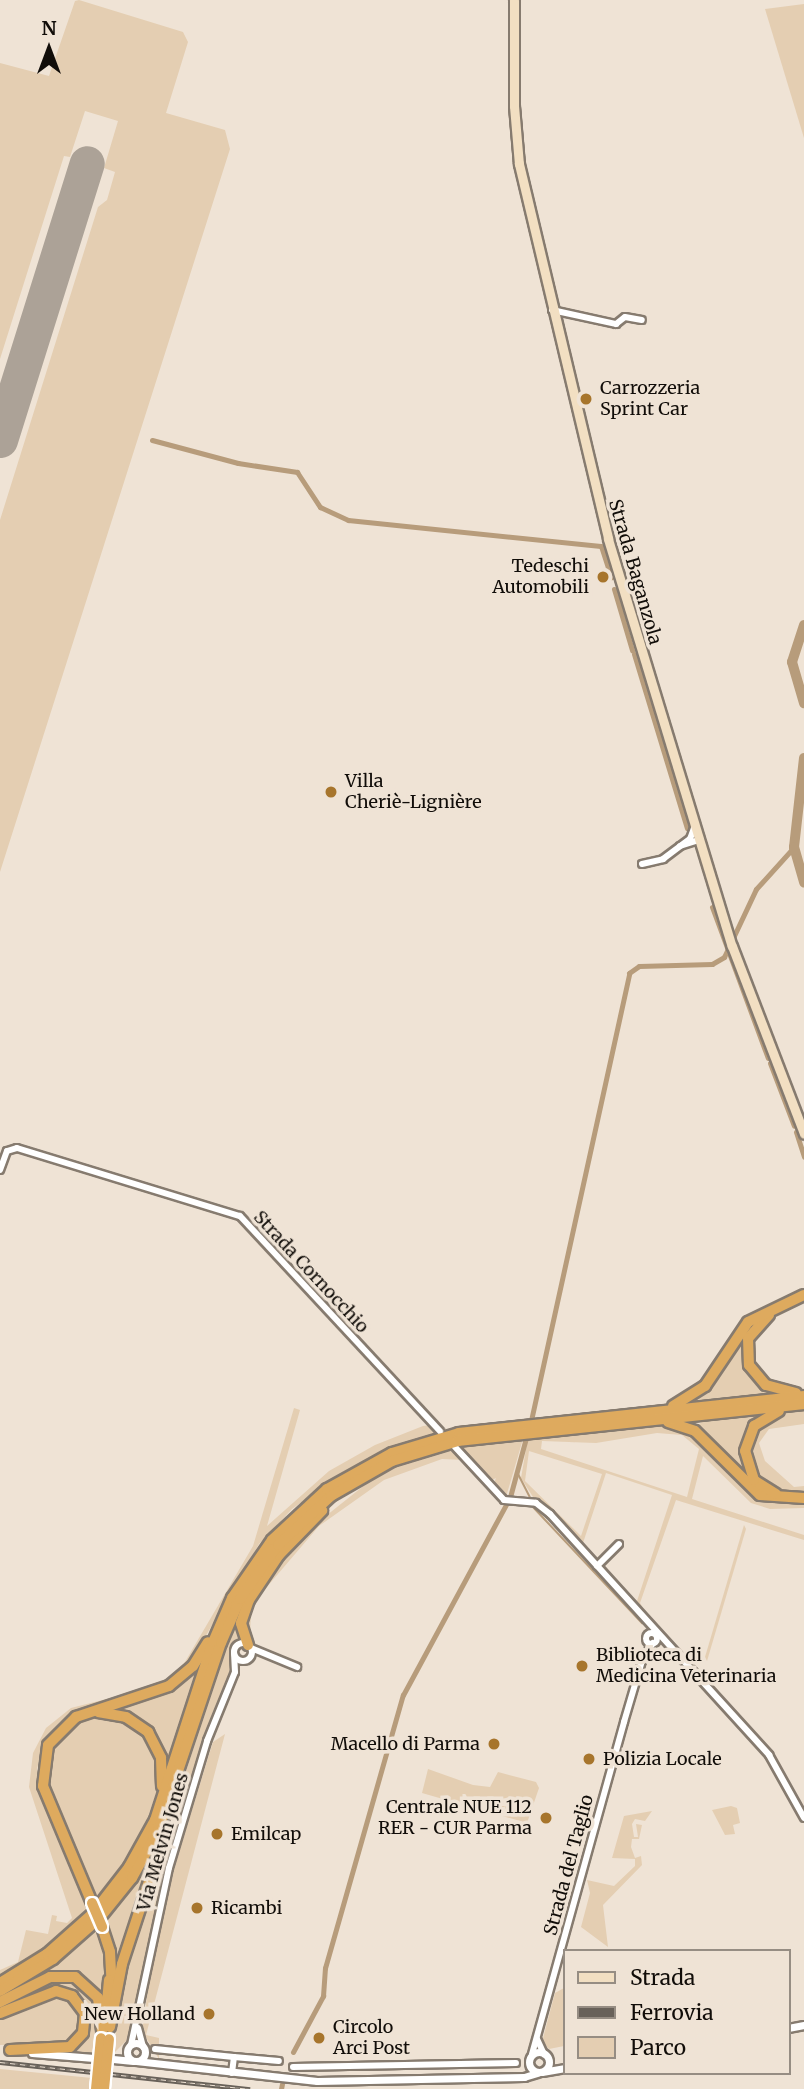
<!DOCTYPE html>
<html>
<head>
<meta charset="utf-8">
<style>
  body { margin:0 }
  #map { position:relative; width:804px; height:2089px; overflow:hidden; background:#efe3d5; font-family:Merriweather,serif }
  div>[style] { position:absolute }
  [style*='--x'] { left:calc(var(--x)*1px); top:calc(var(--y)*1px); width:calc(var(--w)*1px); rotate:calc(var(--a)*1deg) }
  .green>* { inset:0; background:#e4ceb2 }
  .stream>* { height:2px; margin:-1px; padding:0 1px; transform-origin:1px; border-radius:1px; background:#b79c7b }
  .canal>* { height:5px; margin:-2.5px; padding:0 2.5px; transform-origin:2.5px; border-radius:2.5px; background:#b79c7b }
  .river>* { height:10px; margin:-5px; padding:0 5px; transform-origin:5px; border-radius:5px; background:#b79c7b }
  .runway>* { height:35px; margin:-17.5px; padding:0 17.5px; transform-origin:17.5px; border-radius:17.5px; background:#aca297 }
  .roads { filter:drop-shadow(2px 0 #867b6f) drop-shadow(-2px 0 #867b6f) drop-shadow(0 2px #867b6f) drop-shadow(0 -2px #867b6f) }
  .minor>* { height:6px; margin:-3px; padding:0 3px; transform-origin:3px; border-radius:3px; background:#fff }
  .minor>.ring { margin:-3px; padding:0; box-sizing:content-box; background:none; border:6px solid #fff; border-radius:50% }
  .tertiary>* { height:7px; margin:-3.5px; padding:0 3.5px; transform-origin:3.5px; border-radius:3.5px; background:#fff }
  .tertiary>.ring { margin:-3.5px; padding:0; box-sizing:content-box; background:none; border:7px solid #fff; border-radius:50% }
  .secondary>* { height:9px; margin:-4.5px; padding:0 4.5px; transform-origin:4.5px; border-radius:4.5px; background:#f2dfc2 }
  .trunk>* { height:10px; margin:-5px; padding:0 5px; transform-origin:5px; border-radius:5px; background:#deaa5e }
  .rail>* { height:4.5px; margin-top:-2.25px; transform-origin:0; background:repeating-linear-gradient(90deg,#efe3d5 0 5px,#686159 0 10px); box-sizing:border-box; border-block:2px solid #686159 }
  .bridges { filter:drop-shadow(2px 0 #fff) drop-shadow(-2px 0 #fff) drop-shadow(0 2px #fff) drop-shadow(0 -2px #fff) }
  .trunk-bridge>* { height:10px; margin:-5px; padding:0 5px; transform-origin:5px; border-radius:5px; background:#deaa5e }
  .dots>* { width:19px; height:19px; translate:-50% -50%; box-sizing:border-box; border:4px solid #efe3d5; border-radius:50% }
  span { translate:-50% -50%; white-space:nowrap; text-align:center; line-height:1.15; -webkit-text-stroke:7px #efe3d5; paint-order:stroke }
  .poi-label { font-size:18px; color:#110d09 }
  .left { translate:0 -50%; text-align:left }
  .right { translate:-100% -50%; text-align:right }
  .street-label { font-size:18px; color:#110d09 }
  .legend { position:absolute; left:563px; top:1949px; width:228px; height:126px; box-sizing:border-box; background:#efe3d5; border:2px solid #968d83; margin:0; padding:9px 12px; list-style:none; font-size:21px; color:#110d09 }
  .legend li { display:flex; align-items:center; gap:14px; height:35px }
  .legend b { width:35px; border:2px solid #968d83 }
  .north { position:absolute; left:14px; top:14px; width:70px; height:70px; -webkit-text-stroke:5px #efe3d5; paint-order:stroke; rotate:0deg; font-size:19px; font-weight:700; line-height:28px; text-align:center; color:#110d09 }
  .north::after { content:''; display:block; margin:auto; width:24px; height:32px; background:#110d09; clip-path:polygon(50% 0,100% 100%,50% 72%,0 100%) }
</style>
</head>
<body>
<div id="map">
  <div class="green">
    <div style="clip-path:polygon(79px 0,183px 32px,188px 42px,166px 113px,225px 130px,230px 149px,0 872px,0 520px,98px 207px,107px 200px,115px 172px,104px 168px,118px 121px,85px 111px,70px 157px,64px 156px,0 359px,0 63px,49px 76px,75px 1px)"></div>
    <div style="clip-path:polygon(804px 4px,804px 138px,765px 9px)"></div>
    <div style="clip-path:polygon(751px 1325px,743px 1344px,744px 1362px,755px 1381px,773px 1394px,696px 1403px)"></div>
    <div style="clip-path:polygon(294px 1408px,300px 1410px,267px 1526px,329px 1471px,375px 1445px,423px 1426px,430px 1425px,437px 1432px,344px 1471px,292px 1509px,259px 1544px,186px 1670px,167px 1684px,82px 1710px,60px 1722px,44px 1741px,37px 1769px,42px 1795px,89px 1909px,51px 1944px,0 1976px,0 1970px,18px 1962px,26px 1930px,48px 1934px,52px 1915px,57px 1916px,56px 1921px,67px 1923px,72px 1918px,29px 1787px,33px 1753px,46px 1728px,71px 1708px,158px 1686px,182px 1667px,253px 1546px)"></div>
    <div style="clip-path:polygon(804px 1410px,804px 1424px,769px 1429px,759px 1443px,765px 1461px,794px 1487px,804px 1486px,804px 1492px,783px 1494px,762px 1485px,748px 1459px,756px 1428px,777px 1414px)"></div>
    <div style="clip-path:polygon(758px 1415px,742px 1448px,749px 1478px,698px 1426px,703px 1420px)"></div>
    <div style="clip-path:polygon(evenodd,666px 1424px,697px 1435px,749px 1491px,773px 1501px,804px 1500px,804px 1508px,770px 1509px,751px 1503px,703px 1456px,692px 1499px,804px 1535px,804px 1540px,676px 1500px,640px 1603px,651px 1621px,625px 1591px,637px 1601px,672px 1495px,606px 1473px,583px 1543px,595px 1560px,533px 1497px,521px 1478px,528px 1438px,666px 1424px,657px 1433px,682px 1435px,699px 1449px,687px 1497px,541px 1449px,542px 1441px,596px 1443px,657px 1433px,666px 1424px,529px 1451px,602px 1474px,581px 1536px,525px 1481px,529px 1451px)"></div>
    <div style="clip-path:polygon(523px 1439px,506px 1497px,493px 1485px,496px 1478px,490px 1481px,457px 1447px)"></div>
    <div style="clip-path:polygon(453px 1448px,464px 1460px,442px 1459px,384px 1480px,319px 1526px,260px 1595px,251px 1611px,250px 1636px,247px 1611px,277px 1563px,302px 1535px,381px 1472px)"></div>
    <div style="clip-path:polygon(744px 1525px,746px 1529px,707px 1661px,705px 1657px)"></div>
    <div style="clip-path:polygon(240px 1612px,240px 1638px,230px 1649px,233px 1667px,204px 1740px,159px 1892px,133px 2034px,113px 2054px,127px 1958px,220px 1663px)"></div>
    <div style="clip-path:polygon(195px 1671px,196px 1674px,168px 1763px,157px 1739px,112px 1708px,159px 1695px)"></div>
    <div style="clip-path:polygon(105px 1714px,139px 1727px,157px 1751px,160px 1782px,141px 1838px,96px 1902px,46px 1783px,50px 1749px,69px 1725px)"></div>
    <div style="clip-path:polygon(225px 1734px,146px 2035px,159px 2038px,159px 2059px,142px 2031px,151px 1969px,175px 1865px,213px 1742px)"></div>
    <div style="clip-path:polygon(428px 1769px,473px 1785px,490px 1787px,498px 1772px,536px 1782px,539px 1788px,527px 1823px,422px 1793px)"></div>
    <div style="clip-path:polygon(731px 1806px,737px 1808px,740px 1823px,733px 1825px,735px 1834px,725px 1835px,712px 1810px)"></div>
    <div style="clip-path:polygon(652px 1811px,645px 1821px,635px 1819px,632px 1824px,634px 1837px,638px 1837px,636px 1824px,642px 1825px,639px 1839px,632px 1839px,631px 1847px,635px 1858px,641px 1856px,642px 1865px,603px 1905px,608px 1947px,581px 1927px,590px 1893px,587px 1880px,614px 1886px,635px 1866px,635px 1859px,612px 1858px,624px 1816px)"></div>
    <div style="clip-path:polygon(158px 1844px,115px 1980px,114px 1950px,104px 1920px,133px 1885px)"></div>
    <div style="clip-path:polygon(97px 1927px,108px 1969px,105px 2003px,87px 1981px,69px 1973px,0 1997px,55px 1964px)"></div>
    <div style="clip-path:polygon(72px 1979px,92px 1992px,99px 2017px,94px 2054px,64px 2052px,72px 2049px,87px 2010px,78px 1997px,50px 1988px,0 2010px,0 2005px,51px 1980px)"></div>
    <div style="clip-path:polygon(564px 1988px,564px 2046px,549px 2049px,542px 2042px,555px 1993px)"></div>
    <div style="clip-path:polygon(60px 1994px,79px 2007px,83px 2024px,71px 2043px,0 2045px,0 2016px)"></div>
    <div style="clip-path:polygon(0 2069px,92px 2078px,91px 2089px,0 2089px)"></div>
  </div>
  <div class="stream">
    <div style="--x:518;--y:1474;--w:27;--a:63"></div>
    <div style="--x:532;--y:1506;--w:161;--a:46.8"></div>
  </div>
  <div class="canal">
    <div style="--x:152;--y:440;--w:89;--a:15"></div>
    <div style="--x:238;--y:463;--w:60;--a:8.7"></div>
    <div style="--x:297;--y:472;--w:42;--a:56.7"></div>
    <div style="--x:320;--y:507;--w:31;--a:25"></div>
    <div style="--x:348;--y:520;--w:254;--a:5.9"></div>
    <div style="--x:601;--y:546;--w:33;--a:72"></div>
    <div style="--x:614;--y:589;--w:64;--a:73.6"></div>
    <div style="--x:634;--y:654;--w:182;--a:73.1"></div>
    <div style="--x:712;--y:907;--w:161;--a:69.7"></div>
    <div style="--x:770;--y:1063;--w:67;--a:69.1"></div>
    <div style="--x:796;--y:1132;--w:26;--a:72"></div>
    <div style="--x:530;--y:1425;--w:463;--a:-77.6"></div>
    <div style="--x:629;--y:973;--w:12;--a:-35"></div>
    <div style="--x:639;--y:966;--w:73;--a:-1.6"></div>
    <div style="--x:712;--y:964;--w:14;--a:-30"></div>
    <div style="--x:724;--y:957;--w:75;--a:-64.8"></div>
    <div style="--x:756;--y:889;--w:57;--a:-47.9"></div>
    <div style="--x:293;--y:2052;--w:64;--a:-61.8"></div>
    <div style="--x:323;--y:1996;--w:28;--a:-86"></div>
    <div style="--x:325;--y:1968;--w:284;--a:-74.1"></div>
    <div style="--x:403;--y:1695;--w:225;--a:-61.6"></div>
    <div style="--x:510;--y:1497;--w:65;--a:-74.9"></div>
    <div style="--x:281;--y:2089;--w:5;--a:-79"></div>
  </div>
  <div class="river">
    <div style="--x:804;--y:625;--w:39;--a:108"></div>
    <div style="--x:792;--y:662;--w:43;--a:73.7"></div>
    <div style="--x:804;--y:758;--w:90;--a:96.4"></div>
    <div style="--x:794;--y:847;--w:37;--a:74"></div>
  </div>
  <div class="runway">
    <div style="--x:0;--y:440;--w:290;--a:-72.6"></div>
  </div>
  <div class="roads">
    <div class="minor">
      <div style="--x:552;--y:310;--w:66;--a:12.3"></div>
      <div style="--x:616;--y:324;--w:11;--a:-38"></div>
      <div style="--x:625;--y:317;--w:17;--a:10"></div>
      <div style="--x:680;--y:846;--w:20;--a:-18"></div>
      <div style="--x:642;--y:864;--w:22;--a:-13"></div>
      <div style="--x:663;--y:859;--w:34;--a:-37"></div>
      <div style="--x:690;--y:839;--w:12;--a:-70"></div>
      <div style="--x:0;--y:1170;--w:20;--a:-70"></div>
      <div style="--x:7;--y:1151;--w:10;--a:-17"></div>
      <div style="--x:17;--y:1148;--w:233;--a:17"></div>
      <div style="--x:240;--y:1216;--w:294;--a:47.1"></div>
      <div style="--x:455;--y:1447;--w:72;--a:47.2"></div>
      <div style="--x:504;--y:1500;--w:32;--a:5"></div>
      <div style="--x:536;--y:1503;--w:18;--a:38"></div>
      <div style="--x:550;--y:1514;--w:326;--a:47.7"></div>
      <div style="--x:769;--y:1755;--w:72;--a:60.9"></div>
      <div style="--x:597;--y:1566;--w:31;--a:-45"></div>
      <div class="ring" style="left:645.5px;top:1632.5px;width:5px;height:5px"></div>
      <div class="ring" style="left:234px;top:1643px;width:12px;height:12px"></div>
      <div style="--x:251;--y:1648;--w:50;--a:22.4"></div>
      <div style="--x:138;--y:2028;--w:20;--a:75"></div>
      <div style="--x:537;--y:2039;--w:17;--a:65"></div>
      <div style="--x:131;--y:2045;--w:181;--a:-77.9"></div>
      <div style="--x:169;--y:1868;--w:133;--a:-73.3"></div>
      <div style="--x:207;--y:1741;--w:74;--a:-67.9"></div>
      <div style="--x:235;--y:1672;--w:19;--a:-93"></div>
      <div style="--x:155;--y:2049;--w:79;--a:5.8"></div>
      <div style="--x:532;--y:2054;--w:345;--a:-74.5"></div>
      <div style="--x:624;--y:1722;--w:64;--a:-73.6"></div>
      <div style="--x:642;--y:1661;--w:21;--a:-59"></div>
      <div style="--x:293;--y:2067;--w:223;--a:-1"></div>
      <div style="--x:232;--y:2073;--w:16;--a:-83"></div>
      <div style="--x:234;--y:2057;--w:45;--a:5.1"></div>
    </div>
    <div class="tertiary">
      <div style="--x:788;--y:2028;--w:16;--a:-11"></div>
      <div class="ring" style="left:127px;top:2043px;width:11px;height:11px"></div>
      <div class="ring" style="left:529px;top:2052px;width:13px;height:13px"></div>
      <div style="--x:32;--y:2053;--w:62;--a:4.6"></div>
      <div style="--x:113;--y:2059;--w:20;--a:6"></div>
      <div style="--x:136;--y:2061;--w:182;--a:6.3"></div>
      <div style="--x:317;--y:2081;--w:207;--a:-1.1"></div>
      <div style="--x:524;--y:2077;--w:14;--a:-17"></div>
      <div style="--x:542;--y:2072;--w:22;--a:-10"></div>
    </div>
    <div class="secondary">
      <div style="--x:514;--y:0;--w:106;--a:90"></div>
      <div style="--x:514;--y:106;--w:58;--a:85.1"></div>
      <div style="--x:519;--y:164;--w:385;--a:76.6"></div>
      <div style="--x:608;--y:539;--w:425;--a:73.1"></div>
      <div style="--x:732;--y:946;--w:201;--a:69"></div>
    </div>
    <div class="trunk">
      <div style="--x:769;--y:1315;--w:31;--a:132"></div>
      <div style="--x:748;--y:1338;--w:27;--a:88"></div>
      <div style="--x:749;--y:1365;--w:26;--a:50"></div>
      <div style="--x:766;--y:1385;--w:31;--a:15"></div>
      <div style="--x:673;--y:1406;--w:38;--a:-32"></div>
      <div style="--x:705;--y:1386;--w:77;--a:-56.1"></div>
      <div style="--x:748;--y:1322;--w:62;--a:-25.7"></div>
      <div style="--x:668;--y:1422;--w:28;--a:18"></div>
      <div style="--x:695;--y:1431;--w:91;--a:44.6"></div>
      <div style="--x:760;--y:1495;--w:44;--a:3.9"></div>
      <div style="--x:776;--y:1494;--w:26;--a:-148"></div>
      <div style="--x:754;--y:1480;--w:30;--a:-107"></div>
      <div style="--x:745;--y:1451;--w:27;--a:-70"></div>
      <div style="--x:754;--y:1426;--w:29;--a:-31"></div>
      <div style="--x:248;--y:1645;--w:23;--a:-108"></div>
      <div style="--x:241;--y:1623;--w:24;--a:-71"></div>
      <div style="--x:249;--y:1600;--w:54;--a:-56.3"></div>
      <div style="--x:279;--y:1555;--w:62;--a:-45.7"></div>
      <div style="--x:98;--y:1712;--w:28;--a:10"></div>
      <div style="--x:126;--y:1717;--w:27;--a:34"></div>
      <div style="--x:148;--y:1732;--w:29;--a:63"></div>
      <div style="--x:161;--y:1758;--w:28;--a:88"></div>
      <div style="--x:92;--y:1903;--w:127;--a:-112.7"></div>
      <div style="--x:43;--y:1786;--w:41;--a:-83"></div>
      <div style="--x:48;--y:1745;--w:40;--a:-45"></div>
      <div style="--x:76;--y:1717;--w:98;--a:-18.4"></div>
      <div style="--x:169;--y:1686;--w:31;--a:-40"></div>
      <div style="--x:193;--y:1666;--w:28;--a:-58"></div>
      <div style="--x:98;--y:1907;--w:51;--a:-52.2"></div>
      <div style="--x:129;--y:1867;--w:54;--a:-61"></div>
      <div style="--x:155;--y:1820;--w:187;--a:-72"></div>
      <div style="--x:213;--y:1642;--w:48;--a:-66.6"></div>
      <div style="--x:232;--y:1598;--w:70;--a:-55.4"></div>
      <div style="--x:272;--y:1540;--w:75;--a:-42.8"></div>
      <div style="--x:327;--y:1489;--w:74;--a:-29"></div>
      <div style="--x:392;--y:1453;--w:70;--a:-16.6"></div>
      <div style="--x:459;--y:1433;--w:347;--a:-6.1"></div>
      <div style="--x:102;--y:1915;--w:48;--a:-51"></div>
      <div style="--x:132;--y:1878;--w:54;--a:-61"></div>
      <div style="--x:158;--y:1831;--w:198;--a:-71.5"></div>
      <div style="--x:221;--y:1643;--w:48;--a:-66.6"></div>
      <div style="--x:240;--y:1599;--w:66;--a:-54.9"></div>
      <div style="--x:278;--y:1545;--w:72;--a:-42.8"></div>
      <div style="--x:331;--y:1496;--w:70;--a:-29.8"></div>
      <div style="--x:392;--y:1461;--w:69;--a:-16.9"></div>
      <div style="--x:458;--y:1441;--w:348;--a:-6.1"></div>
      <div style="--x:102;--y:1927;--w:26;--a:72"></div>
      <div style="--x:110;--y:1952;--w:34;--a:87"></div>
      <div style="--x:0;--y:1983;--w:55;--a:-31.7"></div>
      <div style="--x:47;--y:1954;--w:60;--a:-41.6"></div>
      <div style="--x:0;--y:1991;--w:62;--a:-31.1"></div>
      <div style="--x:53;--y:1959;--w:56;--a:-41.4"></div>
      <div style="--x:0;--y:2002;--w:56;--a:-26.6"></div>
      <div style="--x:50;--y:1977;--w:25;--a:0"></div>
      <div style="--x:75;--y:1977;--w:31;--a:42"></div>
      <div style="--x:98;--y:1998;--w:35;--a:83"></div>
      <div style="--x:0;--y:2013;--w:60;--a:-21.4"></div>
      <div style="--x:56;--y:1991;--w:17;--a:17"></div>
      <div style="--x:72;--y:1996;--w:21;--a:53"></div>
      <div style="--x:85;--y:2013;--w:20;--a:96"></div>
      <div style="--x:83;--y:2033;--w:19;--a:133"></div>
      <div style="--x:70;--y:2047;--w:60;--a:177.1"></div>
      <div style="--x:106;--y:2014;--w:34;--a:-85"></div>
      <div style="--x:110;--y:2027;--w:64;--a:-79.2"></div>
      <div style="--x:122;--y:1964;--w:145;--a:-71.9"></div>
    </div>
  </div>
  <div class="rail">
    <div style="--x:0;--y:2062;--w:94;--a:6.1"></div>
    <div style="--x:111;--y:2074;--w:140;--a:6.2"></div>
  </div>
  <div class="bridges">
    <div class="trunk-bridge">
      <div style="--x:92;--y:1903;--w:26;--a:67"></div>
      <div style="--x:96;--y:2089;--w:51;--a:-84.4"></div>
      <div style="--x:104;--y:2089;--w:50;--a:-84.3"></div>
    </div>
  </div>
  <div class="dots">
    <div style="left:586px;top:399px;background:#a7752c"></div>
    <div style="left:603px;top:577px;background:#a7752c"></div>
    <div style="left:331px;top:792px;background:#a7752c"></div>
    <div style="left:582px;top:1666px;background:#a7752c"></div>
    <div style="left:494px;top:1744px;background:#a7752c"></div>
    <div style="left:589px;top:1759px;background:#a7752c"></div>
    <div style="left:546px;top:1818px;background:#a7752c"></div>
    <div style="left:217px;top:1834px;background:#a7752c"></div>
    <div style="left:197px;top:1908px;background:#a7752c"></div>
    <div style="left:209px;top:2014px;background:#a7752c"></div>
    <div style="left:319px;top:2038px;background:#a7752c"></div>
  </div>
  <div class="poi-label">
    <span class="left" style="left:600px;top:399px">Carrozzeria<br>Sprint Car</span>
    <span class="right" style="left:589px;top:577px">Tedeschi<br>Automobili</span>
    <span class="left" style="left:345px;top:792px">Villa<br>Cheriè-Lignière</span>
    <span class="left" style="left:596px;top:1666px">Biblioteca di<br>Medicina Veterinaria</span>
    <span class="right" style="left:480px;top:1744px">Macello di Parma</span>
    <span class="left" style="left:603px;top:1759px">Polizia Locale</span>
    <span class="right" style="left:532px;top:1818px">Centrale NUE 112<br>RER - CUR Parma</span>
    <span class="left" style="left:231px;top:1834px">Emilcap</span>
    <span class="left" style="left:211px;top:1908px">Ricambi</span>
    <span class="right" style="left:195px;top:2014px">New Holland</span>
    <span class="left" style="left:333px;top:2038px">Circolo<br>Arci Post</span>
  </div>
  <div class="street-label">
    <span style="left:635px;top:572px;rotate:74deg">Strada Baganzola</span>
    <span style="left:311px;top:1272px;rotate:47deg">Strada Cornocchio</span>
    <span style="left:163px;top:1842px;rotate:-74deg">Via Melvin Jones</span>
    <span style="left:569px;top:1865px;rotate:-75deg">Strada del Taglio</span>
  </div>
  <ul class="legend">
  <li><b style="height:9px;background:#f2dfc2"></b>Strada</li>
  <li><b style="height:9px;background:#686159"></b>Ferrovia</li>
  <li><b style="height:19px;background:#e4ceb2"></b>Parco</li>
  </ul>
  <div class="north">N</div>
</div>
</body>
</html>
